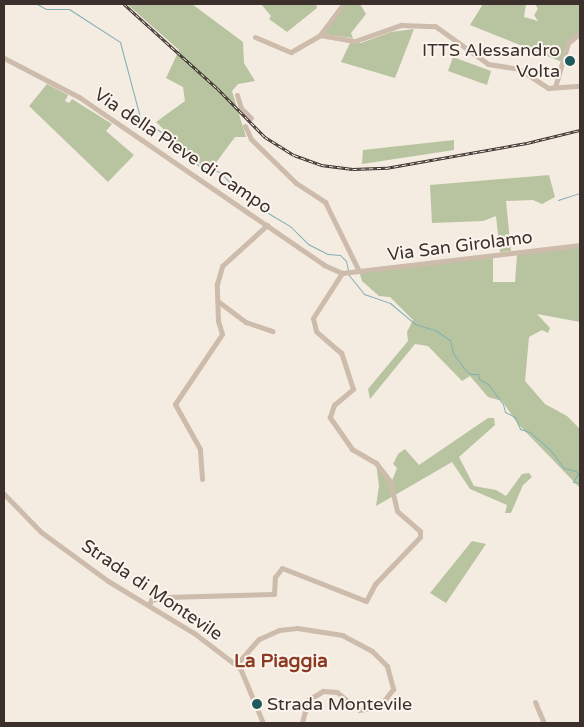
<!DOCTYPE html>
<html>
<head>
<meta charset="utf-8">
<style>
  body { margin:0 }
  #map { position:relative; width:584px; height:727px; overflow:hidden; background:#f4ebe1; font-family:"Varela Round",sans-serif }
  div>[style] { position:absolute }
  [style*='--x'] { left:calc(var(--x)*1px); top:calc(var(--y)*1px); width:calc(var(--w)*1px); rotate:calc(var(--a)*1deg) }
  .green>* { inset:0; background:#b8c4a0 }
  .stream>* { height:1px; margin:-0.5px; padding:0 0.5px; transform-origin:0.5px; border-radius:0.5px; background:#7fb0b2 }
  .minor>* { height:5px; margin:-2.5px; padding:0 2.5px; transform-origin:2.5px; border-radius:2.5px; background:#cdbbac }
  .rail>* { height:3px; margin-top:-1.5px; transform-origin:0; background:repeating-linear-gradient(90deg,#fbf5ee 0 4px,#3b302b 0 8px); box-sizing:border-box; border-block:1px solid #3b302b }
  .dots>* { width:14px; height:14px; translate:-50% -50%; box-sizing:border-box; border:2px solid #fbf5ee; border-radius:50% }
  span { translate:-50% -50%; white-space:nowrap; text-align:center; line-height:1.15; -webkit-text-stroke:4px #fbf5ee; paint-order:stroke }
  .poi-label { font-size:18px; color:#3b302b }
  .right { translate:-100% -50%; text-align:right }
  .left { translate:0 -50%; text-align:left }
  .street-label { font-size:18px; color:#3b302b }
  .neighbourhood-label { font-size:19px; color:#8c3b22; font-weight:700 }
  .frame { position:absolute; inset:0; border:5px solid #3b302b; pointer-events:none }
</style>
</head>
<body>
<div id="map">
  <div class="green">
    <div style="clip-path:polygon(127px 4px,192px 4px,243px 42px,244px 63px,255px 81px,238px 84px,232px 91px,246px 137px,235px 137px,212px 168px,200px 164px,156px 122px,185px 101px,183px 87px,166px 78px,179px 50px)"></div>
    <div style="clip-path:polygon(261px 4px,316px 4px,317px 8px,287px 32px,269px 19px,271px 16px)"></div>
    <div style="clip-path:polygon(345px 4px,360px 4px,366px 14px,351px 33px,353px 38px,323px 34px)"></div>
    <div style="clip-path:polygon(483px 4px,526px 4px,524px 17px,538px 21px,534px 15px,538px 9px,535px 4px,580px 4px,580px 33px,571px 39px,562px 62px,470px 25px)"></div>
    <div style="clip-path:polygon(414px 29px,395px 78px,341px 62px,350px 43px,361px 43px,391px 32px)"></div>
    <div style="clip-path:polygon(453px 57px,491px 71px,487px 85px,448px 71px)"></div>
    <div style="clip-path:polygon(47px 84px,68px 95px,65px 101px,69px 103px,72px 99px,112px 124px,106px 131px,134px 155px,108px 182px,29px 106px)"></div>
    <div style="clip-path:polygon(454px 140px,454px 150px,362px 164px,363px 150px)"></div>
    <div style="clip-path:polygon(549px 175px,555px 197px,542px 204px,533px 200px,506px 201px,511px 251px,500px 252px,496px 216px,483px 221px,432px 223px,430px 185px)"></div>
    <div style="clip-path:polygon(580px 245px,580px 322px,537px 314px,550px 328px,548px 333px,542px 330px,529px 337px,525px 381px,545px 404px,567px 416px,580px 429px,580px 488px,518px 424px,502px 401px,488px 397px,470px 376px,462px 381px,428px 346px,415px 344px,370px 399px,368px 389px,408px 341px,407px 332px,413px 320px,390px 297px,379px 296px,362px 281px,359px 271px,493px 258px,493px 282px,515px 282px,517px 255px)"></div>
    <div style="clip-path:polygon(488px 418px,494px 418px,495px 425px,459px 457px,474px 486px,496px 490px,506px 496px,522px 474px,529px 473px,532px 477px,523px 485px,511px 513px,505px 513px,507px 505px,470px 489px,452px 462px,376px 506px,379px 486px,376px 463px,392px 481px,397px 468px,393px 464px,398px 454px,405px 449px,419px 465px)"></div>
    <div style="clip-path:polygon(472px 541px,486px 544px,446px 603px,430px 593px)"></div>
  </div>
  <div class="stream">
    <div style="--x:37;--y:4;--w:10;--a:29"></div>
    <div style="--x:46;--y:9;--w:23;--a:0"></div>
    <div style="--x:69;--y:9;--w:61;--a:32.9"></div>
    <div style="--x:120;--y:42;--w:78;--a:75.1"></div>
    <div style="--x:140;--y:117;--w:43;--a:35.5"></div>
    <div style="--x:175;--y:142;--w:34;--a:45"></div>
    <div style="--x:199;--y:166;--w:22;--a:16"></div>
    <div style="--x:220;--y:172;--w:19;--a:47"></div>
    <div style="--x:233;--y:186;--w:24;--a:22"></div>
    <div style="--x:255;--y:195;--w:22;--a:54"></div>
    <div style="--x:268;--y:213;--w:27;--a:31"></div>
    <div style="--x:291;--y:227;--w:24;--a:45"></div>
    <div style="--x:308;--y:244;--w:22;--a:27"></div>
    <div style="--x:328;--y:254;--w:12;--a:5"></div>
    <div style="--x:340;--y:255;--w:8;--a:45"></div>
    <div style="--x:346;--y:261;--w:9;--a:77"></div>
    <div style="--x:558;--y:200;--w:23;--a:-18"></div>
    <div style="--x:348;--y:274;--w:26;--a:51"></div>
    <div style="--x:364;--y:294;--w:28;--a:19"></div>
    <div style="--x:390;--y:303;--w:33;--a:40"></div>
    <div style="--x:415;--y:324;--w:21;--a:17"></div>
    <div style="--x:435;--y:330;--w:18;--a:34"></div>
    <div style="--x:450;--y:340;--w:13;--a:77"></div>
    <div style="--x:453;--y:353;--w:17;--a:54"></div>
    <div style="--x:463;--y:367;--w:10;--a:45"></div>
    <div style="--x:470;--y:374;--w:8;--a:0"></div>
    <div style="--x:478;--y:374;--w:5;--a:79"></div>
    <div style="--x:479;--y:379;--w:10;--a:29"></div>
    <div style="--x:488;--y:384;--w:25;--a:53"></div>
    <div style="--x:503;--y:404;--w:8;--a:76"></div>
    <div style="--x:505;--y:412;--w:11;--a:27"></div>
    <div style="--x:515;--y:417;--w:13;--a:67"></div>
    <div style="--x:520;--y:429;--w:10;--a:17"></div>
    <div style="--x:530;--y:432;--w:28;--a:42"></div>
    <div style="--x:551;--y:451;--w:21;--a:53"></div>
    <div style="--x:564;--y:468;--w:12;--a:14"></div>
    <div style="--x:576;--y:471;--w:4;--a:56"></div>
    <div style="--x:578;--y:474;--w:9;--a:122"></div>
    <div style="--x:573;--y:482;--w:7;--a:8"></div>
  </div>
  <div class="minor">
    <div style="--x:320;--y:35;--w:39;--a:-53"></div>
    <div style="--x:255;--y:37;--w:39;--a:23"></div>
    <div style="--x:291;--y:52;--w:34;--a:-30"></div>
    <div style="--x:320;--y:35;--w:36;--a:10"></div>
    <div style="--x:355;--y:41;--w:49;--a:-19.2"></div>
    <div style="--x:401;--y:25;--w:34;--a:2"></div>
    <div style="--x:435;--y:26;--w:65;--a:35.6"></div>
    <div style="--x:488;--y:64;--w:31;--a:9"></div>
    <div style="--x:519;--y:69;--w:35;--a:33"></div>
    <div style="--x:548;--y:88;--w:32;--a:-4"></div>
    <div style="--x:4;--y:58;--w:85;--a:27.5"></div>
    <div style="--x:79;--y:97;--w:297;--a:34.4"></div>
    <div style="--x:324;--y:265;--w:20;--a:24"></div>
    <div style="--x:342;--y:273;--w:240;--a:-6.7"></div>
    <div style="--x:555;--y:87;--w:46;--a:-73.5"></div>
    <div style="--x:568;--y:43;--w:16;--a:-40"></div>
    <div style="--x:237;--y:95;--w:14;--a:73"></div>
    <div style="--x:241;--y:108;--w:14;--a:45"></div>
    <div style="--x:245;--y:126;--w:14;--a:65"></div>
    <div style="--x:251;--y:139;--w:63;--a:44.4"></div>
    <div style="--x:296;--y:183;--w:35;--a:33"></div>
    <div style="--x:325;--y:202;--w:77;--a:63.8"></div>
    <div style="--x:219;--y:302;--w:34;--a:37"></div>
    <div style="--x:246;--y:322;--w:28;--a:19"></div>
    <div style="--x:202;--y:479;--w:30;--a:-94"></div>
    <div style="--x:200;--y:449;--w:51;--a:-119.1"></div>
    <div style="--x:175;--y:404;--w:84;--a:-56.1"></div>
    <div style="--x:222;--y:334;--w:14;--a:-107"></div>
    <div style="--x:218;--y:321;--w:37;--a:-92"></div>
    <div style="--x:217;--y:284;--w:19;--a:-74"></div>
    <div style="--x:222;--y:266;--w:61;--a:-42.3"></div>
    <div style="--x:4;--y:494;--w:53;--a:45.8"></div>
    <div style="--x:41;--y:532;--w:83;--a:36.2"></div>
    <div style="--x:108;--y:581;--w:100;--a:31.2"></div>
    <div style="--x:194;--y:633;--w:58;--a:37.3"></div>
    <div style="--x:240;--y:668;--w:60;--a:67.3"></div>
    <div style="--x:149;--y:605;--w:5;--a:-68"></div>
    <div style="--x:151;--y:600;--w:16;--a:-11"></div>
    <div style="--x:167;--y:597;--w:107;--a:-1.6"></div>
    <div style="--x:274;--y:594;--w:17;--a:-87"></div>
    <div style="--x:275;--y:577;--w:11;--a:-52"></div>
    <div style="--x:282;--y:568;--w:90;--a:21.4"></div>
    <div style="--x:366;--y:601;--w:19;--a:-62"></div>
    <div style="--x:375;--y:584;--w:65;--a:-46.2"></div>
    <div style="--x:420;--y:537;--w:6;--a:-90"></div>
    <div style="--x:420;--y:531;--w:30;--a:-139"></div>
    <div style="--x:397;--y:511;--w:31;--a:-103"></div>
    <div style="--x:390;--y:481;--w:23;--a:-128"></div>
    <div style="--x:376;--y:463;--w:28;--a:-150"></div>
    <div style="--x:352;--y:449;--w:39;--a:-125"></div>
    <div style="--x:330;--y:417;--w:13;--a:-72"></div>
    <div style="--x:334;--y:405;--w:25;--a:-40"></div>
    <div style="--x:353;--y:389;--w:38;--a:-108"></div>
    <div style="--x:341;--y:353;--w:33;--a:-139"></div>
    <div style="--x:316;--y:331;--w:13;--a:-103"></div>
    <div style="--x:313;--y:318;--w:54;--a:-57.2"></div>
    <div style="--x:236;--y:665;--w:35;--a:-49"></div>
    <div style="--x:259;--y:639;--w:22;--a:-24"></div>
    <div style="--x:279;--y:630;--w:18;--a:-6"></div>
    <div style="--x:297;--y:628;--w:46;--a:8.8"></div>
    <div style="--x:342;--y:635;--w:34;--a:28"></div>
    <div style="--x:372;--y:651;--w:21;--a:45"></div>
    <div style="--x:387;--y:666;--w:24;--a:75"></div>
    <div style="--x:393;--y:689;--w:21;--a:127"></div>
    <div style="--x:380;--y:706;--w:21;--a:169"></div>
    <div style="--x:359;--y:710;--w:28;--a:-141"></div>
    <div style="--x:337;--y:692;--w:14;--a:-176"></div>
    <div style="--x:323;--y:691;--w:17;--a:149"></div>
    <div style="--x:308;--y:700;--w:24;--a:105"></div>
    <div style="--x:535;--y:702;--w:23;--a:67"></div>
  </div>
  <div class="rail">
    <div style="--x:124;--y:4;--w:125;--a:42.1"></div>
    <div style="--x:217;--y:88;--w:69;--a:45.6"></div>
    <div style="--x:265;--y:137;--w:34;--a:32"></div>
    <div style="--x:294;--y:155;--w:29;--a:20"></div>
    <div style="--x:321;--y:165;--w:32;--a:7"></div>
    <div style="--x:353;--y:169;--w:33;--a:-2"></div>
    <div style="--x:386;--y:168;--w:143;--a:-10.1"></div>
    <div style="--x:527;--y:143;--w:55;--a:-13.8"></div>
  </div>
  <div class="dots">
    <div style="left:570px;top:61px;background:#1f5a5e"></div>
    <div style="left:257px;top:704px;background:#1f5a5e"></div>
  </div>
  <div class="poi-label">
    <span class="right" style="left:560px;top:61px">ITTS Alessandro<br>Volta</span>
    <span class="left" style="left:267px;top:704px">Strada Montevile</span>
  </div>
  <div class="street-label">
    <span style="left:183px;top:151px;rotate:34deg">Via della Pieve di Campo</span>
    <span style="left:460px;top:246px;rotate:-7deg">Via San Girolamo</span>
    <span style="left:152px;top:590px;rotate:34deg">Strada di Montevile</span>
  </div>
  <div class="neighbourhood-label">
    <span style="left:281px;top:662px">La Piaggia</span>
  </div>
  <div class="frame"></div>
</div>
</body>
</html>
